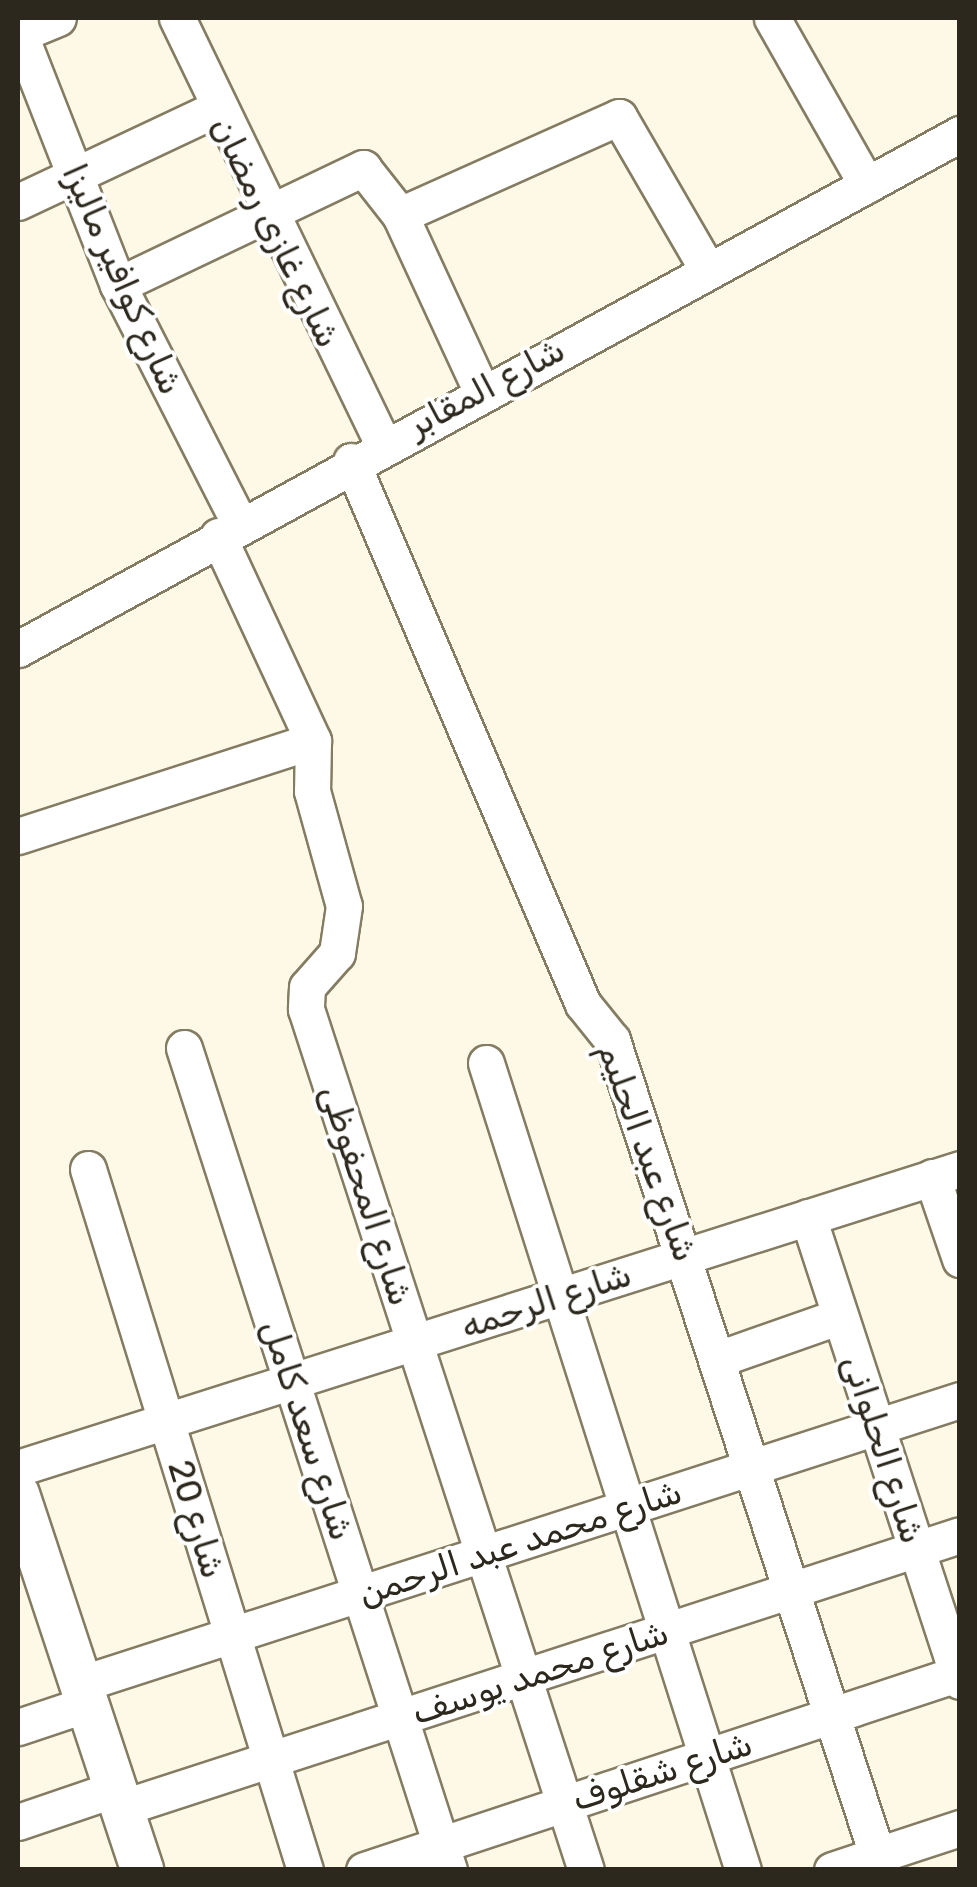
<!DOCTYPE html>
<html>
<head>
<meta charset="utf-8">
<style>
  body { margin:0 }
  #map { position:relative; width:977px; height:1887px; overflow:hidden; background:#fef9e7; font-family:Rubik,"Noto Sans Arabic",sans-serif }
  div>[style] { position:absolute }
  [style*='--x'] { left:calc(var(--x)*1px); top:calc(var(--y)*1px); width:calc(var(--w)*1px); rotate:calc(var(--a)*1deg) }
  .roads { filter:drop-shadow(2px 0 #847c62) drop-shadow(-2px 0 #847c62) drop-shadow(0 2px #847c62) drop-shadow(0 -2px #847c62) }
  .minor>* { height:35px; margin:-17.5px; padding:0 17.5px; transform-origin:17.5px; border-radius:17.5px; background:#fff }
  .tertiary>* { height:42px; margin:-21px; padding:0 21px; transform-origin:21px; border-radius:21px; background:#fff }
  span { translate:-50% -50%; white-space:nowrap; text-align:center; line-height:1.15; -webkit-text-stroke:8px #fff; paint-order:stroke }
  .street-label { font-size:35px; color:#2c281d }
  .frame { position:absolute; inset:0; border:20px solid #2c281d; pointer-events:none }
</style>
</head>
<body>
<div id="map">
  <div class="roads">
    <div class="minor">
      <div style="--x:177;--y:18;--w:472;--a:64.2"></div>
      <div style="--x:772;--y:18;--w:192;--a:60.4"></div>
      <div style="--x:18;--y:30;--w:274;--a:68.6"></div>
      <div style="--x:118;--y:285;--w:268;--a:63"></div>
      <div style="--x:19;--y:34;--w:42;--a:-22.3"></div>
      <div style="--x:18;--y:202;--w:219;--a:-25.2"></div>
      <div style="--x:400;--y:215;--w:240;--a:-24.1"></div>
      <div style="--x:619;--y:117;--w:176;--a:59.9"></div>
      <div style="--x:118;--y:285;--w:272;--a:-25.5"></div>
      <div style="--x:363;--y:168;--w:60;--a:51.8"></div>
      <div style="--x:400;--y:215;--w:191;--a:65.2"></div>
      <div style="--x:351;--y:461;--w:590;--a:66.87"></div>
      <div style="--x:583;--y:1004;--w:46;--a:51.1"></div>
      <div style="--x:612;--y:1040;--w:873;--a:71.98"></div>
      <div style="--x:218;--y:536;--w:226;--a:65.1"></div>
      <div style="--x:313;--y:741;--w:50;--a:91.1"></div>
      <div style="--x:312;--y:791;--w:119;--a:74.5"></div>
      <div style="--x:344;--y:906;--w:48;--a:98.5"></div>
      <div style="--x:337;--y:953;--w:45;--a:131.4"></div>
      <div style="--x:307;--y:987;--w:22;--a:93"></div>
      <div style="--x:306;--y:1009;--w:905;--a:71.99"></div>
      <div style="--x:18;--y:649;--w:1074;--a:-28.67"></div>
      <div style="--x:18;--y:836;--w:310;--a:-17.9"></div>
      <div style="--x:184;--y:1048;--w:864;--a:72.13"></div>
      <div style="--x:486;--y:1063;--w:847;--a:72.34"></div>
      <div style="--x:88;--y:1169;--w:734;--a:72.8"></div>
      <div style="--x:932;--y:1177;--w:87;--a:71.1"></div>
      <div style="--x:808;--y:1217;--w:488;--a:71.9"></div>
      <div style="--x:718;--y:1359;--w:129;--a:-19.4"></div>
      <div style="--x:18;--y:1468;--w:988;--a:-17.61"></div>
      <div style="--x:80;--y:1684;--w:925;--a:-17.89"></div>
      <div style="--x:18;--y:1727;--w:73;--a:-18.4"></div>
      <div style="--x:121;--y:1808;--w:882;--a:-18.02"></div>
      <div style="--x:18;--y:1822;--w:102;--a:-18.8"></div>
      <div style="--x:364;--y:1870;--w:628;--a:-18.29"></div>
      <div style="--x:832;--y:1870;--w:135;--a:-18.2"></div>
    </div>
    <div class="tertiary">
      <div style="--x:18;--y:1494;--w:396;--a:71.7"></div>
    </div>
  </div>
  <div class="street-label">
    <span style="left:276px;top:232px;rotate:64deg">شارع غازى رمضان</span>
    <span style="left:123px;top:279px;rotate:66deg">شارع كوافير ماليزا</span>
    <span style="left:486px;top:387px;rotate:-28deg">شارع المقابر</span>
    <span style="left:648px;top:1152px;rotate:70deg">شارع عبد الحليم</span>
    <span style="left:367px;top:1195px;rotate:72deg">شارع المحفوظى</span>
    <span style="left:546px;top:1300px;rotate:-18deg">شارع الرحمه</span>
    <span style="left:308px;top:1430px;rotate:72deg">شارع سعد كامل</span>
    <span style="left:884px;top:1449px;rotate:72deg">شارع الحلوانى</span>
    <span style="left:197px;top:1519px;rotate:73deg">شارع 20</span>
    <span style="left:520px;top:1542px;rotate:-18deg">شارع محمد عبد الرحمن</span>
    <span style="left:540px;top:1672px;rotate:-18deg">شارع محمد يوسف</span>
    <span style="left:662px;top:1771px;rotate:-18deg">شارع شقلوف</span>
  </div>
  <div class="frame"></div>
</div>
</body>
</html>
